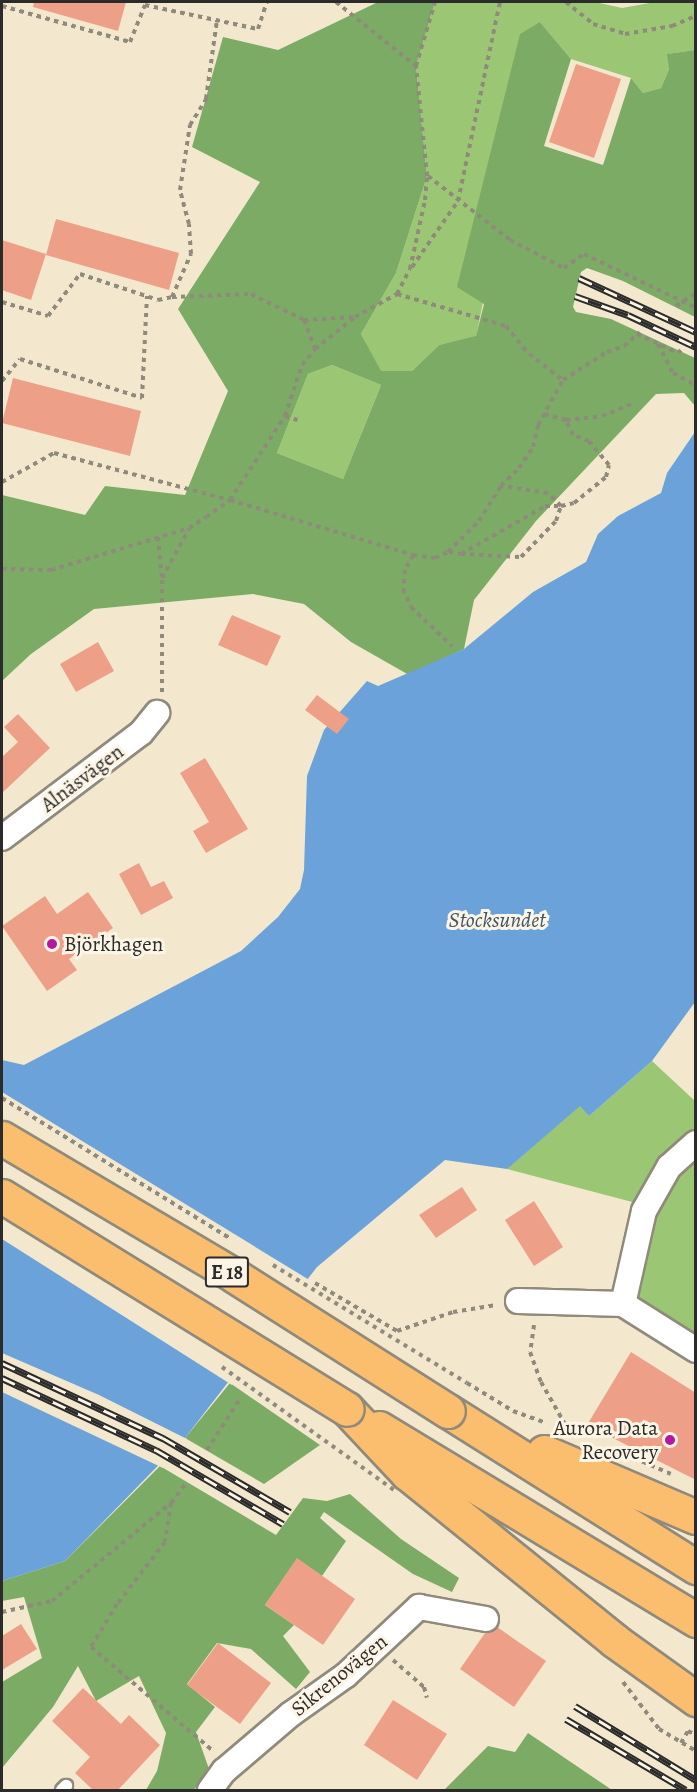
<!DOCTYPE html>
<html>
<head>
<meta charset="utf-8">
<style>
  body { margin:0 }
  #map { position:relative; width:697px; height:1792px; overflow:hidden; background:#f3e8ce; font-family:Alegreya,serif }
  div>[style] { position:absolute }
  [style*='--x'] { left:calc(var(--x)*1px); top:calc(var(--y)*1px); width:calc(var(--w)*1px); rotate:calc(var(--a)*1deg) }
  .green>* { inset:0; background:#9bc673 }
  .forest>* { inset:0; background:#7cab65 }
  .water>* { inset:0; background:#6aa2d9 }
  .pier>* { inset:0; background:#f3e8ce }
  .building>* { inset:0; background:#ed9f87 }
  .path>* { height:4px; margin-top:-2px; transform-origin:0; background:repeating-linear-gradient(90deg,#8f8a7c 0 4.5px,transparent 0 9px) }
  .roads { filter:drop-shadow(2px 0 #8f8a7c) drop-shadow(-2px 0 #8f8a7c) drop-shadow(0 2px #8f8a7c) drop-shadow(0 -2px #8f8a7c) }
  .lane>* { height:12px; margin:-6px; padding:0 6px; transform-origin:6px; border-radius:6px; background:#fff }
  .street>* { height:24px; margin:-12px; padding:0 12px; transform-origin:12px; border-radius:12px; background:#fff }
  .highway>* { height:33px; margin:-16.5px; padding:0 16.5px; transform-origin:16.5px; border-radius:16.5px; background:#fbbd6e }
  .rail>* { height:7px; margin-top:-3.5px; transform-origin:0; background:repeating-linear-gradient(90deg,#fcf5e5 0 14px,#2b2b2b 0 28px); box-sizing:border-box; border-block:2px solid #2b2b2b }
  .path-bridge>* { height:4px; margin-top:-2px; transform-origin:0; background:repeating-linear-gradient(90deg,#8f8a7c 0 4.5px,transparent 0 9px) }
  .bridges { filter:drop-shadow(2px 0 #8f8a7c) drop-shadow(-2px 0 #8f8a7c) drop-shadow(0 2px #8f8a7c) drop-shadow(0 -2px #8f8a7c) }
  .highway-bridge>* { height:33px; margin:-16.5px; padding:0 16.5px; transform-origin:16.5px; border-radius:16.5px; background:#fbbd6e }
  .dots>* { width:16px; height:16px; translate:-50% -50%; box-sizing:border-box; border:3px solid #fcf5e5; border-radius:50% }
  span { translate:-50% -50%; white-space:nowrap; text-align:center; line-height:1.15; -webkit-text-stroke:6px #fcf5e5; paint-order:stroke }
  .shield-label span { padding:2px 4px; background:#fcf5e5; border:2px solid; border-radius:4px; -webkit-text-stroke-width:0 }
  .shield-label { font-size:20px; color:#2b2b2b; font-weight:700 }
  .street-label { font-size:21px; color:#2b2b2b }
  .poi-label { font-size:21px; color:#2b2b2b }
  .left { translate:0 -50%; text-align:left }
  .right { translate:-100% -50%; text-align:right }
  .water-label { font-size:22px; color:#415568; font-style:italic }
  .frame { position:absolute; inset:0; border:3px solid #2b2b2b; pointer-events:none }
</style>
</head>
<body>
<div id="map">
  <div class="green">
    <div style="clip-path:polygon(435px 2px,595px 2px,622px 8px,655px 2px,695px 2px,695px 50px,668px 54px,669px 69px,661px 88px,643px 93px,631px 78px,571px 59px,540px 22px,476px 337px,439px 345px,412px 371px,380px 371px,361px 334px,396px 273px,427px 176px,416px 66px)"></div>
    <div style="clip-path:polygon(332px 365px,381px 385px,343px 479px,277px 453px,308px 374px)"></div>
    <div style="clip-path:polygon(652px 1061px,695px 1101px,695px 1132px,636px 1203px,507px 1169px,580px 1105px,589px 1116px)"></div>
    <div style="clip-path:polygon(695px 1154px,695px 1339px,639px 1304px,634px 1281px,656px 1200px)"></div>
  </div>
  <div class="forest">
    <div style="clip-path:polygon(evenodd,378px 2px,435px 2px,416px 66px,427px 176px,396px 273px,361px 334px,381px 371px,412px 371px,439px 345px,476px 336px,484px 304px,457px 287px,520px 34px,540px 22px,571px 59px,544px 146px,603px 165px,631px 78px,643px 93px,661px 88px,669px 69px,667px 54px,695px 50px,695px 317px,623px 281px,587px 268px,581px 272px,573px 307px,576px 312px,611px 319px,695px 358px,695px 406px,684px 393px,656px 394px,536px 521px,474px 600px,464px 649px,409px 675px,351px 642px,304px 604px,253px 594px,94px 609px,31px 654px,2px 681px,2px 495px,85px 515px,105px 486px,185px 495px,228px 391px,178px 309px,260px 182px,192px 147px,223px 37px,278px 50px,378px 2px,332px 365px,381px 385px,343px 479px,277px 453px,308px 374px,332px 365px)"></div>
    <div style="clip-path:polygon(230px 1383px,320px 1445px,264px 1484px,185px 1438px)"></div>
    <div style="clip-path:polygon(160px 1466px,276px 1535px,303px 1498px,327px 1501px,350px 1494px,401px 1539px,459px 1578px,452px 1592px,413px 1574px,324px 1512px,320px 1518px,346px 1541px,322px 1576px,297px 1559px,265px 1605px,294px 1625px,283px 1636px,310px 1672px,296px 1689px,251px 1649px,217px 1643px,187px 1684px,215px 1707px,196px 1732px,209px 1769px,194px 1790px,146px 1790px,157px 1771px,166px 1733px,139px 1676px,96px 1701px,78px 1666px,53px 1707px,2px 1768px,2px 1682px,42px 1658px,24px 1597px,2px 1601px,2px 1581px,65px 1561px)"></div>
    <div style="clip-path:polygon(528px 1733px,612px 1790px,444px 1790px,488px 1746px,515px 1752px)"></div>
  </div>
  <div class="water">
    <div style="clip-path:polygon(695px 432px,695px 1002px,652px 1061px,589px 1116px,580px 1106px,507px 1169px,445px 1160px,317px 1267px,185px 1438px,65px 1561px,2px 1581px,2px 1060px,24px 1065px,241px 951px,278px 917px,300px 889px,304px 870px,307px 776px,324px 730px,367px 681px,378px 686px,464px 649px,533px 592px,586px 562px,598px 534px,618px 516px,661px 493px,667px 473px)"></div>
  </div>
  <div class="pier">
    <div style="clip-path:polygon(2px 1092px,311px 1281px,232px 1385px,2px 1239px)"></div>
    <div style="clip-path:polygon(2px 1353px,99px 1395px,187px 1439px,163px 1468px,2px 1392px)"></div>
  </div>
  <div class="building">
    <div style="clip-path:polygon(34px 2px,126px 2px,118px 31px,33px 7px)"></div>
    <div style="clip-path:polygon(576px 64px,621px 79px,594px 158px,549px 142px)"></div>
    <div style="clip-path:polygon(56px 219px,179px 253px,169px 290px,46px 255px)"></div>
    <div style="clip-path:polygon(2px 240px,46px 254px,31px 300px,2px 290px)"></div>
    <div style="clip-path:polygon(13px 378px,141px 411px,130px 456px,2px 423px)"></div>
    <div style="clip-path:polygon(232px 615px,281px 636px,267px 666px,218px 645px)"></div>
    <div style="clip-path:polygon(98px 642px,114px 671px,76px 692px,60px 664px)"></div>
    <div style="clip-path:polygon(317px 695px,349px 719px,337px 734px,305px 710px)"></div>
    <div style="clip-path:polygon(18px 714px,50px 748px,2px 793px,2px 757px,18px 742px,4px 727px)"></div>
    <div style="clip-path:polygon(205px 758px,248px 829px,206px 853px,193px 831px,209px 822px,180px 773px)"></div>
    <div style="clip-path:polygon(139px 863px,151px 887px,164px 881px,173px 898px,141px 915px,119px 874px)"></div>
    <div style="clip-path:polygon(88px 892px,113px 928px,69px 959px,77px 970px,47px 991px,2px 926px,45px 896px,57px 914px)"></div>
    <div style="clip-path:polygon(462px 1187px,477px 1210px,436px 1238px,419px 1215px)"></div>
    <div style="clip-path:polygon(534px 1201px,563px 1247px,534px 1266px,505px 1220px)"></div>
    <div style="clip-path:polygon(631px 1352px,696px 1393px,696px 1480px,587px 1425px)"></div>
    <div style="clip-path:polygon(297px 1558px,355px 1599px,323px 1645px,265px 1605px)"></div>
    <div style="clip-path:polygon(21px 1624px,37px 1649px,2px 1670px,2px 1636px)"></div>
    <div style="clip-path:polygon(497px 1627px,546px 1661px,514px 1707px,460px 1669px,485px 1633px)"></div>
    <div style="clip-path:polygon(218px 1643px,271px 1683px,240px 1724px,187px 1685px)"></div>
    <div style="clip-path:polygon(83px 1688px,121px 1724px,129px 1715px,160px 1745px,117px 1791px,94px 1791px,75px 1773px,90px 1757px,52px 1721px)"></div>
    <div style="clip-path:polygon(393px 1700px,447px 1734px,417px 1780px,364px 1745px)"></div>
  </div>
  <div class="path">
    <div style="--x:336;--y:2;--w:102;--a:38.7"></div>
    <div style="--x:566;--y:2;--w:35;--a:39"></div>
    <div style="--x:593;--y:24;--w:34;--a:17"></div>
    <div style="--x:625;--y:34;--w:48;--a:-9.7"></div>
    <div style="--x:672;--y:26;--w:26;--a:-23"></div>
    <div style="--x:2;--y:6;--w:133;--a:15.7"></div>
    <div style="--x:130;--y:42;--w:40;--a:-68"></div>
    <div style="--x:145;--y:5;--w:116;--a:12"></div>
    <div style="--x:258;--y:29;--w:28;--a:-72"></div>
    <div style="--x:428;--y:176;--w:104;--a:38"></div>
    <div style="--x:510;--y:240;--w:61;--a:27.4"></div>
    <div style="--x:564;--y:268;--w:24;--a:-35"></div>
    <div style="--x:584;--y:254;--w:124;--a:25.7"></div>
    <div style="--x:412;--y:267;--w:80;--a:-55.1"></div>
    <div style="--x:458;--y:201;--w:203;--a:-78.1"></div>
    <div style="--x:397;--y:294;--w:114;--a:16.4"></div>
    <div style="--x:506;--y:326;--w:36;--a:51"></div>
    <div style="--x:529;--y:354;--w:43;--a:37.4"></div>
    <div style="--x:172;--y:297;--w:79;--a:-2.2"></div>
    <div style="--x:251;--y:294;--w:59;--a:26.1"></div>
    <div style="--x:304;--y:320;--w:50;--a:-3.4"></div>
    <div style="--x:2;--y:302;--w:48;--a:16.9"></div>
    <div style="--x:48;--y:316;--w:53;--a:-52.7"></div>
    <div style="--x:80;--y:274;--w:82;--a:18.4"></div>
    <div style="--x:158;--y:300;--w:14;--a:-12"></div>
    <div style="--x:172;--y:297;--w:47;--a:-66.2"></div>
    <div style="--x:191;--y:254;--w:30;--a:-94"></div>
    <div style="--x:189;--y:224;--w:35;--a:-105"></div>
    <div style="--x:180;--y:190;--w:66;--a:-81.3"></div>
    <div style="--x:190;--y:125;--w:31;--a:-58"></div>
    <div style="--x:206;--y:99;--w:80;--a:-82.1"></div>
    <div style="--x:676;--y:306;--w:24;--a:-33"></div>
    <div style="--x:304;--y:320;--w:31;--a:69"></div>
    <div style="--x:637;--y:334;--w:45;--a:24.9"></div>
    <div style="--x:678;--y:353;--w:4;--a:-45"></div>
    <div style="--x:658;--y:344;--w:33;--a:63"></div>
    <div style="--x:673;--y:373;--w:26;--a:28"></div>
    <div style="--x:2;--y:381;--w:28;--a:-51"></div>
    <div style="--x:20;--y:359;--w:128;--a:17.7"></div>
    <div style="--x:142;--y:398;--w:102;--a:-87.2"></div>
    <div style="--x:285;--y:416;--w:13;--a:18"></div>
    <div style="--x:566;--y:420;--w:36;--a:-6"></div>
    <div style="--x:602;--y:416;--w:32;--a:-22"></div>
    <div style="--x:2;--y:482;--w:60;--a:-29.1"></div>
    <div style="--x:54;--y:453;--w:182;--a:15"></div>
    <div style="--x:230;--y:500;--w:191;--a:16.7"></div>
    <div style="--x:413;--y:555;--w:22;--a:8"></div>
    <div style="--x:435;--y:558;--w:14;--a:-25"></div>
    <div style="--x:448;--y:552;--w:44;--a:-45"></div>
    <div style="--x:479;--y:521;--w:41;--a:-57.8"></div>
    <div style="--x:501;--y:486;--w:25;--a:-45"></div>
    <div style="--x:519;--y:468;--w:25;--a:-56"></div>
    <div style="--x:533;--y:447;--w:23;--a:-77"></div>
    <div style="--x:538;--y:425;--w:51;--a:-60.9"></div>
    <div style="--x:563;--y:380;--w:52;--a:-32.5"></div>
    <div style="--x:607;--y:352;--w:18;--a:-19"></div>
    <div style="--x:624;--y:346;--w:21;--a:-41"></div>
    <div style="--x:158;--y:537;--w:41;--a:84.4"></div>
    <div style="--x:449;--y:552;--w:12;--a:9"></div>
    <div style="--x:461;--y:554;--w:97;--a:-29.7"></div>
    <div style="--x:545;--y:506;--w:16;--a:0"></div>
    <div style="--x:561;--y:506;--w:18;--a:-135"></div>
    <div style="--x:548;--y:493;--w:48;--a:-171.5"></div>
    <div style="--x:461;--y:554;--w:60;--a:2.9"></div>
    <div style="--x:521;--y:557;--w:50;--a:-45.8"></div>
    <div style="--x:556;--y:521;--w:16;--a:-72"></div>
    <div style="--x:561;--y:506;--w:13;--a:-13"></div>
    <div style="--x:574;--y:503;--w:41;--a:-39.1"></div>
    <div style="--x:606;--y:477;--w:12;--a:-76"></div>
    <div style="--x:609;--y:465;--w:31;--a:-130"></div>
    <div style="--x:589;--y:441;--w:17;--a:-159"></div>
    <div style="--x:573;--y:435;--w:17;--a:-115"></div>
    <div style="--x:566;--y:420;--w:24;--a:-165"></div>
    <div style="--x:413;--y:555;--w:17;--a:118"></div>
    <div style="--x:405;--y:570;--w:19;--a:96"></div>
    <div style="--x:403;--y:589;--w:20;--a:66"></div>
    <div style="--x:411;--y:607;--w:57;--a:43.6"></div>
    <div style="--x:2;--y:569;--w:49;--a:1.2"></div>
    <div style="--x:51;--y:570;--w:144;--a:-16.9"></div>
    <div style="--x:189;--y:528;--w:20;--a:-33"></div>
    <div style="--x:206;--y:517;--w:29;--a:-35"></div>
    <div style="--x:230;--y:500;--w:100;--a:-56.8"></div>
    <div style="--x:285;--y:416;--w:54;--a:-71.6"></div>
    <div style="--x:302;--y:365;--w:21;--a:-51"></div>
    <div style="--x:315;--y:349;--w:51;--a:-38.7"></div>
    <div style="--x:355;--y:317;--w:48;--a:-28.7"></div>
    <div style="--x:397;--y:294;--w:28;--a:-63"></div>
    <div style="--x:410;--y:269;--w:71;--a:-77.7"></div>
    <div style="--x:425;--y:200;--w:24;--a:-85"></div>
    <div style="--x:427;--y:176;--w:111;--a:-95.7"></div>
    <div style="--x:416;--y:66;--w:67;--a:-73.5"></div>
    <div style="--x:162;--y:692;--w:114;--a:-90"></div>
    <div style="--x:162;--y:578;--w:56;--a:-61.1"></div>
    <div style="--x:315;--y:1283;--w:95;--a:30.3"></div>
    <div style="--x:397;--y:1331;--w:59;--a:-18.7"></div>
    <div style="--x:453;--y:1312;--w:44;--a:-9.2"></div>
    <div style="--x:534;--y:1325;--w:27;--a:98"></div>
    <div style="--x:530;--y:1352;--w:32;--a:70"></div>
    <div style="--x:541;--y:1382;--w:59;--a:60.4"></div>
    <div style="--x:467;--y:1383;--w:54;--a:31.3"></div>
    <div style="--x:513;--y:1411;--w:35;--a:20"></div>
    <div style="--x:207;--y:1450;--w:63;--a:-57.3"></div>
    <div style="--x:634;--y:1458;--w:40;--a:23.4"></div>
    <div style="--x:171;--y:1503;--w:39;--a:99"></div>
    <div style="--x:165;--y:1542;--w:78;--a:127.7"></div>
    <div style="--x:117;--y:1604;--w:50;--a:121.2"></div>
    <div style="--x:91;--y:1647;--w:160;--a:40.4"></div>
    <div style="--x:2;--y:1612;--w:51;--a:-12.4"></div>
    <div style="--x:52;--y:1601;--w:154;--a:-39.5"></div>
    <div style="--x:171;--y:1503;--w:26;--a:-53"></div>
    <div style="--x:393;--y:1660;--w:41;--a:41.1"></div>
    <div style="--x:424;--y:1687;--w:11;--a:75"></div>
    <div style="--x:623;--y:1682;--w:59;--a:52.5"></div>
    <div style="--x:659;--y:1729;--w:43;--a:30.7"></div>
    <div style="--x:681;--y:1743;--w:14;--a:-60"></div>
    <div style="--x:688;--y:1731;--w:9;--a:27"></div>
  </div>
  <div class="roads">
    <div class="lane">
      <div style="--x:62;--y:1790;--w:6;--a:-45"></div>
    </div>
    <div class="street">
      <div style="--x:2;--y:838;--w:174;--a:-37.1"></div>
      <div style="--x:141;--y:733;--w:26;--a:-51"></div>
      <div style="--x:518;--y:1301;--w:105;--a:1.6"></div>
      <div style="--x:623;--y:1304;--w:86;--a:32.2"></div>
      <div style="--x:623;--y:1304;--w:95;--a:-77.3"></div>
      <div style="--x:644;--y:1211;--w:51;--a:-60.4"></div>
      <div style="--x:669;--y:1167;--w:36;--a:-42"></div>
      <div style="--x:210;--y:1790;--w:24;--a:-54"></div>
      <div style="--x:224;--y:1771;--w:88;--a:-40.4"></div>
      <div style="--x:291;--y:1714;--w:67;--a:-35.3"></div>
      <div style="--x:346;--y:1675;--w:100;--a:-43"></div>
      <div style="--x:419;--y:1607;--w:68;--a:10.2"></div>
    </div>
    <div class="highway">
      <div style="--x:347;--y:1409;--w:88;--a:46.8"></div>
      <div style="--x:407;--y:1473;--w:267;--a:38.9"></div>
      <div style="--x:615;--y:1641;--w:100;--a:35.6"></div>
      <div style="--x:448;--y:1411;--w:293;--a:32.2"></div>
      <div style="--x:379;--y:1428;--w:371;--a:31.2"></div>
      <div style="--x:544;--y:1452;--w:165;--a:23.2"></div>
    </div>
  </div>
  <div class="rail">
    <div style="--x:579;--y:278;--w:129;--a:24.8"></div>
    <div style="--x:575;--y:296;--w:56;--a:19.7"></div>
    <div style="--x:628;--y:315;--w:75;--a:25.2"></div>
    <div style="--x:2;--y:1363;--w:178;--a:25"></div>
    <div style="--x:163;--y:1438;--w:147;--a:30.2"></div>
    <div style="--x:2;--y:1378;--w:170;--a:25.1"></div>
    <div style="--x:156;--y:1450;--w:147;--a:30.2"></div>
    <div style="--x:575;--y:1706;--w:142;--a:31.4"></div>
    <div style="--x:566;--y:1719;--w:139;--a:30.6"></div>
  </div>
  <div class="path-bridge">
    <div style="--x:2;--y:1098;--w:269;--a:31.6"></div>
    <div style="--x:273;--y:1265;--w:227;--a:31.3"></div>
    <div style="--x:222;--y:1367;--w:213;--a:35.6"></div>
  </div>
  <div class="bridges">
    <div class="highway-bridge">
      <div style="--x:2;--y:1138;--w:271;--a:30.6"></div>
      <div style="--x:235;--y:1276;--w:252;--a:32.4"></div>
      <div style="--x:2;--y:1196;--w:405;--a:31.7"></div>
    </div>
  </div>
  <div class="dots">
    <div style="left:52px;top:944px;background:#b5179e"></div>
    <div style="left:670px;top:1440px;background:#b5179e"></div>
  </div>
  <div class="shield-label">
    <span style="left:227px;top:1272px">E 18</span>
  </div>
  <div class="street-label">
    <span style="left:82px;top:778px;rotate:-37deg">Alnäsvägen</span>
    <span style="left:339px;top:1675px;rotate:-39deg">Sikrenovägen</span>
  </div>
  <div class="poi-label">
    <span class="left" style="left:64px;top:944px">Björkhagen</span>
    <span class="right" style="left:658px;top:1440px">Aurora Data<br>Recovery</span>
  </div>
  <div class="water-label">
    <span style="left:497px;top:921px">Stocksundet</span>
  </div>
  <div class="frame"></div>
</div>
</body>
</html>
